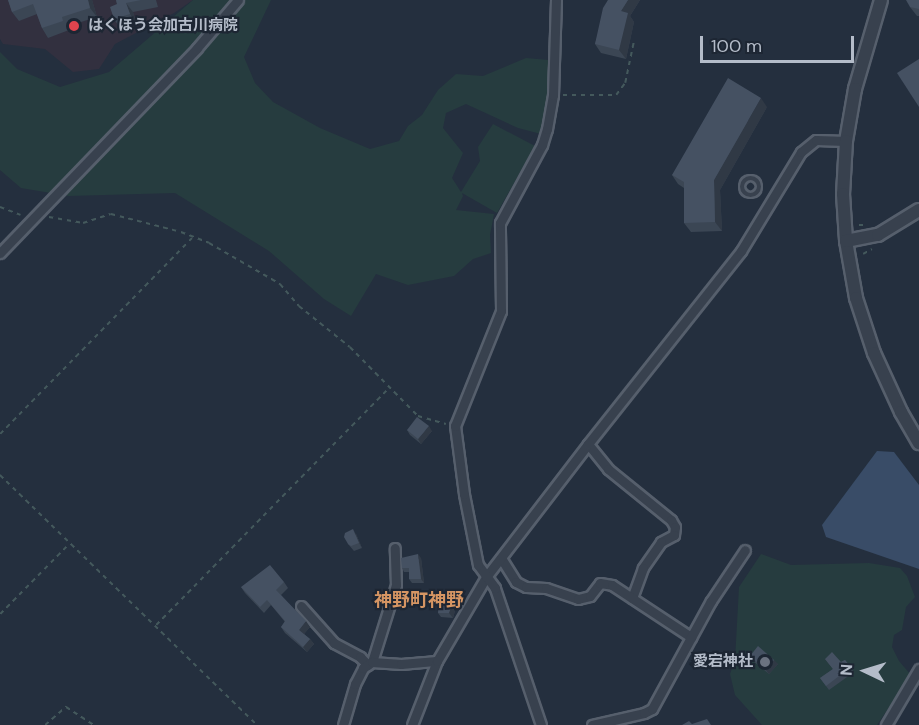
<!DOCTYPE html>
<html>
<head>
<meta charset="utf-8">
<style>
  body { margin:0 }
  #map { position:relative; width:919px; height:725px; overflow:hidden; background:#242f3e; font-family:"DM Sans","Noto Sans JP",sans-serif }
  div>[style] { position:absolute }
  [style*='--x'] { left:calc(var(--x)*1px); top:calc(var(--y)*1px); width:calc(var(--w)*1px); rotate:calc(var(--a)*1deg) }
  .medical>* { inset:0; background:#32303f }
  .green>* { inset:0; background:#263c3f }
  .water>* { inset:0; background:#394c67 }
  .path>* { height:1.5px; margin-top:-0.75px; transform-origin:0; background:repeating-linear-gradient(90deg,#44595c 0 4.5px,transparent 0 9px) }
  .roads { filter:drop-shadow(2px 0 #565f6c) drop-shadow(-2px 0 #565f6c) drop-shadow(0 2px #565f6c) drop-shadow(0 -2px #565f6c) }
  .service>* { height:4.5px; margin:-2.25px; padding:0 2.25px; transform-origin:2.25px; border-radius:2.25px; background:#38414e }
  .service>.ring { margin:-2.25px; padding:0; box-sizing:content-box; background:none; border:4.5px solid #38414e; border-radius:50% }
  .minor>* { height:9px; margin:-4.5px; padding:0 4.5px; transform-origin:4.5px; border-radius:4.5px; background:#38414e }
  .tertiary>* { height:12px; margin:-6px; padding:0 6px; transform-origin:6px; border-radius:6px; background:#38414e }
  .wall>* { inset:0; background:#3b4654 }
  .shaded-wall>* { inset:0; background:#303945 }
  .building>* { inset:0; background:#455162 }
  .dots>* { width:16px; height:16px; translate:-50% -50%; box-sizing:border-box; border:3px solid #1d2633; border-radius:50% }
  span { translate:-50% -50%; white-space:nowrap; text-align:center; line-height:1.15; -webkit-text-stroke:4.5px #1d2633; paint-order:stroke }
  .poi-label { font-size:15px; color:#b4bcc9; font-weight:700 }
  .left { translate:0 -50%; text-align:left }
  .right { translate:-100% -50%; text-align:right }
  .quarter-label { font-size:18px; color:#d59563; font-weight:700 }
  .north { position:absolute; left:835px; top:641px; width:60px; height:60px; -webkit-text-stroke:4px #1d2633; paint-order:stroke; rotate:274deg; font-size:16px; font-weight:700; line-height:24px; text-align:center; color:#b4bcc9 }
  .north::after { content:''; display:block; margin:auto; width:21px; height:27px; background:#b4bcc9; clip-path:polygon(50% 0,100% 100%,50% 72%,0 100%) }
  .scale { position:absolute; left:700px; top:36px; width:154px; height:27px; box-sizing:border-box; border:3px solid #b4bcc9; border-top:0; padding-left:8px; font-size:18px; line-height:21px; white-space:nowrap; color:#b4bcc9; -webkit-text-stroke:4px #1d2633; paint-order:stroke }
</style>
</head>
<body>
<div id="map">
  <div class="medical">
    <div style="clip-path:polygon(0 0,193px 0,174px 13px,115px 44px,99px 69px,73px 72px,45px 49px,3px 44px,0 39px)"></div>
  </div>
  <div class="green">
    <div style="clip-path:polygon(193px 0,271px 0,244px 57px,255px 83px,273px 102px,320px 128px,370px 149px,399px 141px,408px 126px,422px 115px,438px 90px,456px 74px,483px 76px,526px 58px,549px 60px,547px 106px,541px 134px,518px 128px,466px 104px,446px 113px,443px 128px,463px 153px,452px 178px,461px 192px,480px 161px,478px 147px,493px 124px,535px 146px,497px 213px,462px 193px,463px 196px,456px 210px,494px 214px,490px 235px,491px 253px,473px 259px,454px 276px,408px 285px,376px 274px,351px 316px,324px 299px,269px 251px,175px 193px,69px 196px,21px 188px,0 170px,0 52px,17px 69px,60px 87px,109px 72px)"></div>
    <div style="clip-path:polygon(761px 554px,791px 565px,869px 563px,900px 568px,907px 576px,915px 597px,906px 607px,902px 630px,894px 635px,892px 647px,899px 661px,911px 675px,877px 725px,762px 725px,735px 695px,730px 674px,735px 660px,739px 587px)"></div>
  </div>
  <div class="water">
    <div style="clip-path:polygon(877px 451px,894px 452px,919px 485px,919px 569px,826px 537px,822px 525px)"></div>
  </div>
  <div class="path">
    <div style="--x:563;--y:95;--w:53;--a:0"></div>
    <div style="--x:616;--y:95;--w:15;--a:-53"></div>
    <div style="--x:625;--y:83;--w:44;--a:-78.2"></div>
    <div style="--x:0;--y:207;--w:22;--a:21"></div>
    <div style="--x:49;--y:217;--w:35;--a:10"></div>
    <div style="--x:83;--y:223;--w:29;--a:-18"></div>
    <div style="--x:111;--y:214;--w:72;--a:14.4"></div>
    <div style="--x:181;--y:232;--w:30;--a:21"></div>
    <div style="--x:209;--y:243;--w:82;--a:30"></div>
    <div style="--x:280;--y:284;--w:29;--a:49"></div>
    <div style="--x:299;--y:306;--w:65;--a:38.8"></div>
    <div style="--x:350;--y:347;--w:97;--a:45.4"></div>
    <div style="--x:418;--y:416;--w:29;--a:16"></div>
    <div style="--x:859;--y:225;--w:9;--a:0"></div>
    <div style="--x:863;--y:254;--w:10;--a:-29"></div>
    <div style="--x:0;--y:434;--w:274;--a:-45.6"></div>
    <div style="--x:0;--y:475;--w:359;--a:44.2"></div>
    <div style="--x:0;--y:614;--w:98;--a:-45.4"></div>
    <div style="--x:156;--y:625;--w:331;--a:-45.5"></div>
    <div style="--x:45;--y:725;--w:28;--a:-41"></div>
    <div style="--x:66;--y:707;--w:33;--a:33"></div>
  </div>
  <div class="roads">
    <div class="service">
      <div class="ring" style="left:742px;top:178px;width:13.5px;height:13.5px"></div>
    </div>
    <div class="minor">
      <div style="--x:0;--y:253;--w:284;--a:-46.1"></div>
      <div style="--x:197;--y:48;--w:63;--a:-49.5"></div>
      <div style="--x:588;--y:444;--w:32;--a:51"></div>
      <div style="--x:608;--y:469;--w:81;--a:39"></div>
      <div style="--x:671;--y:520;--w:8;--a:60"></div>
      <div style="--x:675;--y:527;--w:8;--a:97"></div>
      <div style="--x:674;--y:535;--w:15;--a:152"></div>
      <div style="--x:661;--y:542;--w:32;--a:125"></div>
      <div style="--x:643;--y:568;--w:32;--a:110"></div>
      <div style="--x:501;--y:558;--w:28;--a:58"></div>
      <div style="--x:516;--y:582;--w:11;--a:27"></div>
      <div style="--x:526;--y:587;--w:20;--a:3"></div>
      <div style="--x:546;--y:588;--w:34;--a:19"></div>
      <div style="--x:578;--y:599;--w:12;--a:-14"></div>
      <div style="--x:590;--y:596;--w:16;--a:-52"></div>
      <div style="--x:600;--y:583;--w:12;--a:9"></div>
      <div style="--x:612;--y:585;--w:95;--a:33.4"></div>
      <div style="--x:301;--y:606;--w:50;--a:48.3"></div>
      <div style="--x:334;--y:643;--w:30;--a:28"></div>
      <div style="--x:360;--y:657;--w:11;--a:45"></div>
      <div style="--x:372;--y:662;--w:81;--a:-72.7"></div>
      <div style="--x:396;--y:585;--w:37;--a:-92"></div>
      <div style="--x:343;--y:725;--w:43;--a:-73.7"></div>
      <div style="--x:355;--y:684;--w:18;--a:-63"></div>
      <div style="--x:363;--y:668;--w:11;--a:-34"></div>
      <div style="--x:372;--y:662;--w:29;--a:4"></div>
      <div style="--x:401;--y:664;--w:36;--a:-5"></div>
      <div style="--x:412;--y:725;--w:69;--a:-68.7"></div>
      <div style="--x:437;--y:661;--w:97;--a:-59.7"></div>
      <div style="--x:486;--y:577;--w:168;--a:-52.5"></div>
      <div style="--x:588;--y:444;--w:246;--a:-51.6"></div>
      <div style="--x:741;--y:251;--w:116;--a:-58.8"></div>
      <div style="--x:801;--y:152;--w:19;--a:-39"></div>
      <div style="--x:816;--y:140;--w:30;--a:2"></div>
      <div style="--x:541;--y:725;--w:145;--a:-108.6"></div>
      <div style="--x:495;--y:588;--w:29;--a:-126"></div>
      <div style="--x:478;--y:565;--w:72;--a:-101.2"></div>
      <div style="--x:464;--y:494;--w:69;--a:-97.5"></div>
      <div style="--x:455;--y:426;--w:124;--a:-68.2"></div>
      <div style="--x:501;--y:311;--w:88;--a:-90.7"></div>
      <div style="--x:500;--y:223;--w:89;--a:-61.7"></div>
      <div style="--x:542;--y:145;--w:17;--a:-73"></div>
      <div style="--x:547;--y:129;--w:35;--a:-80"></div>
      <div style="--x:553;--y:95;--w:95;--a:-88.2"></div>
      <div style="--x:592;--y:725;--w:53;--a:-13"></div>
      <div style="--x:644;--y:713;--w:9;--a:-27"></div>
      <div style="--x:652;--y:709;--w:123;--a:-61.4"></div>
      <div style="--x:711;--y:601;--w:61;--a:-56.3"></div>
      <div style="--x:886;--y:725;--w:65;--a:-59.5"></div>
    </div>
    <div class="tertiary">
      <div style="--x:881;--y:0;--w:93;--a:106.3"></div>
      <div style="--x:855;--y:89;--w:53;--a:99.8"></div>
      <div style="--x:846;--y:141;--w:53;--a:93.2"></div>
      <div style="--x:843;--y:194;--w:47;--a:86.3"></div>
      <div style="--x:846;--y:241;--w:58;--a:80"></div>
      <div style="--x:856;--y:298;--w:58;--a:71.9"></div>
      <div style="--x:874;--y:353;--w:65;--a:65.4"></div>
      <div style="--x:901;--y:412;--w:36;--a:60"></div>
      <div style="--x:846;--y:241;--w:33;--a:-11"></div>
      <div style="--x:878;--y:235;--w:48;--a:-31.4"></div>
    </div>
  </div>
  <div class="wall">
    <div style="clip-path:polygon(8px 0,92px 0,97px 17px,68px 26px,69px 30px,48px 38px,42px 28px,37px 14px,19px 21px,12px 12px)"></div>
    <div style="clip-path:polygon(116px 0,156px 0,158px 7px,133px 12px,136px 23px,120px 28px,114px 19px,117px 4px)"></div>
    <div style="clip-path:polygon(608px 0,640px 0,630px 16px,634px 22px,626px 59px,601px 53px,595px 44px)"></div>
    <div style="clip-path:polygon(919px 0,919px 16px,917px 16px,910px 7px)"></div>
    <div style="clip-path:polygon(767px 107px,720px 190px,722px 231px,691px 232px,684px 223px,684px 188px,678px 184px,672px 175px)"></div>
    <div style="clip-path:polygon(407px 430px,432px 431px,421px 444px,410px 435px)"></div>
    <div style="clip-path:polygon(356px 534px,362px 548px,354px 551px,348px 544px)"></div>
    <div style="clip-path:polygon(421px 558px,424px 583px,412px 583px,409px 579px,409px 572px,404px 572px,402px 568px)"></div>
    <div style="clip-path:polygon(284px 582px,288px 588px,281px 595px,310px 627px,304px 634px,310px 639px,314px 644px,307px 652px,285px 633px,281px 627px,285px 622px,271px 605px,264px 613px,245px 593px,241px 587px)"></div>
    <div style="clip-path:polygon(450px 596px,456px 607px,453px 618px,441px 617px,438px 613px)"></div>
    <div style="clip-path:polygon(750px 656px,778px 664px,769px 674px,753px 661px)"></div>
    <div style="clip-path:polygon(825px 659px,841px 662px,845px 660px,854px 672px,829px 690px,820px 678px,833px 669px)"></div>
  </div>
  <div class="shaded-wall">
    <div style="clip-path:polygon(88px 0,92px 0,97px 17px,90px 8px)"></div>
    <div style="clip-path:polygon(628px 0,640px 0,630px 16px,634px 22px,626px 59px,619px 50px,621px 11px)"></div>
    <div style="clip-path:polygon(126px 3px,133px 12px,136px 23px,130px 14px)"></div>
    <div style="clip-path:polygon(761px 98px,767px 107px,720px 190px,722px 231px,715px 222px,714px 180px)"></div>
    <div style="clip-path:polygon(429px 426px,432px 431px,421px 444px,418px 439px)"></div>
    <div style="clip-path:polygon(353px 529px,356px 534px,362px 548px,359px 543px)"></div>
    <div style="clip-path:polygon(418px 554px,421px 558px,424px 583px,421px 579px)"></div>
    <div style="clip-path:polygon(450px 596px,456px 607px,453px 618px,449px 613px)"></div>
    <div style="clip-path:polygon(306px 621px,310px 627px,303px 635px,299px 630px)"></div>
    <div style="clip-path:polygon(310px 639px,314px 644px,307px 652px,303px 647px)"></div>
    <div style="clip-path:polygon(774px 660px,778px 664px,769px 674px,765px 669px)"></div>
  </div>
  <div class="building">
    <div style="clip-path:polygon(8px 0,88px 0,90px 8px,62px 17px,63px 21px,42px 28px,33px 4px,12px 12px)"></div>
    <div style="clip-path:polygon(116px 0,141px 0,126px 3px,130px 14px,114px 19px,110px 7px,117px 4px)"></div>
    <div style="clip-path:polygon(608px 0,628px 0,621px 11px,628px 13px,619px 50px,595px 44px,603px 8px)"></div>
    <div style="clip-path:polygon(906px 0,919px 0,919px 9px,910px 7px)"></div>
    <div style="clip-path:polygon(919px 59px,919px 107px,897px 73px)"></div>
    <div style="clip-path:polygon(728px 78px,761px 98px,714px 180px,715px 222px,684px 223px,684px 182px,672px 175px)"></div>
    <div style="clip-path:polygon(417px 417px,429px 426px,418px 439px,407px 430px)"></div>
    <div style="clip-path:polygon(353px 529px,359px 543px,351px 546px,348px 544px,344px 537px,345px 533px)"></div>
    <div style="clip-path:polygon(418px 554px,421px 579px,409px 579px,409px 568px,402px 568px,401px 558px)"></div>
    <div style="clip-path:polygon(270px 565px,284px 582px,276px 590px,306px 621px,299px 630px,310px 639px,303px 647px,281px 627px,285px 621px,267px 600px,260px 607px,241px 587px)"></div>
    <div style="clip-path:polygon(439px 596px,450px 596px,450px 602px,453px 602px,449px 613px,438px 613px)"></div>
    <div style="clip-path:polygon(758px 646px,774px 660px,765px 669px,750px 656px)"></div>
    <div style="clip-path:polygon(832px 652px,841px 662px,845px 660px,851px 667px,826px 686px,820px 678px,833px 669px,825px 659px)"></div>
    <div style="clip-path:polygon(707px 719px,711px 725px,682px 725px,689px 721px,692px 724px)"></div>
  </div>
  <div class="dots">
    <div style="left:74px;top:26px;background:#e0444e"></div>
    <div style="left:765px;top:662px;background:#6b7280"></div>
  </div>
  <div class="poi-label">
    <span class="left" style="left:88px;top:26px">はくほう会加古川病院</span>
    <span class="right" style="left:753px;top:662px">愛宕神社</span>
  </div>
  <div class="quarter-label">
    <span style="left:419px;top:600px">神野町神野</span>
  </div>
  <div class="north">N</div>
  <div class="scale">100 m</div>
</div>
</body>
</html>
